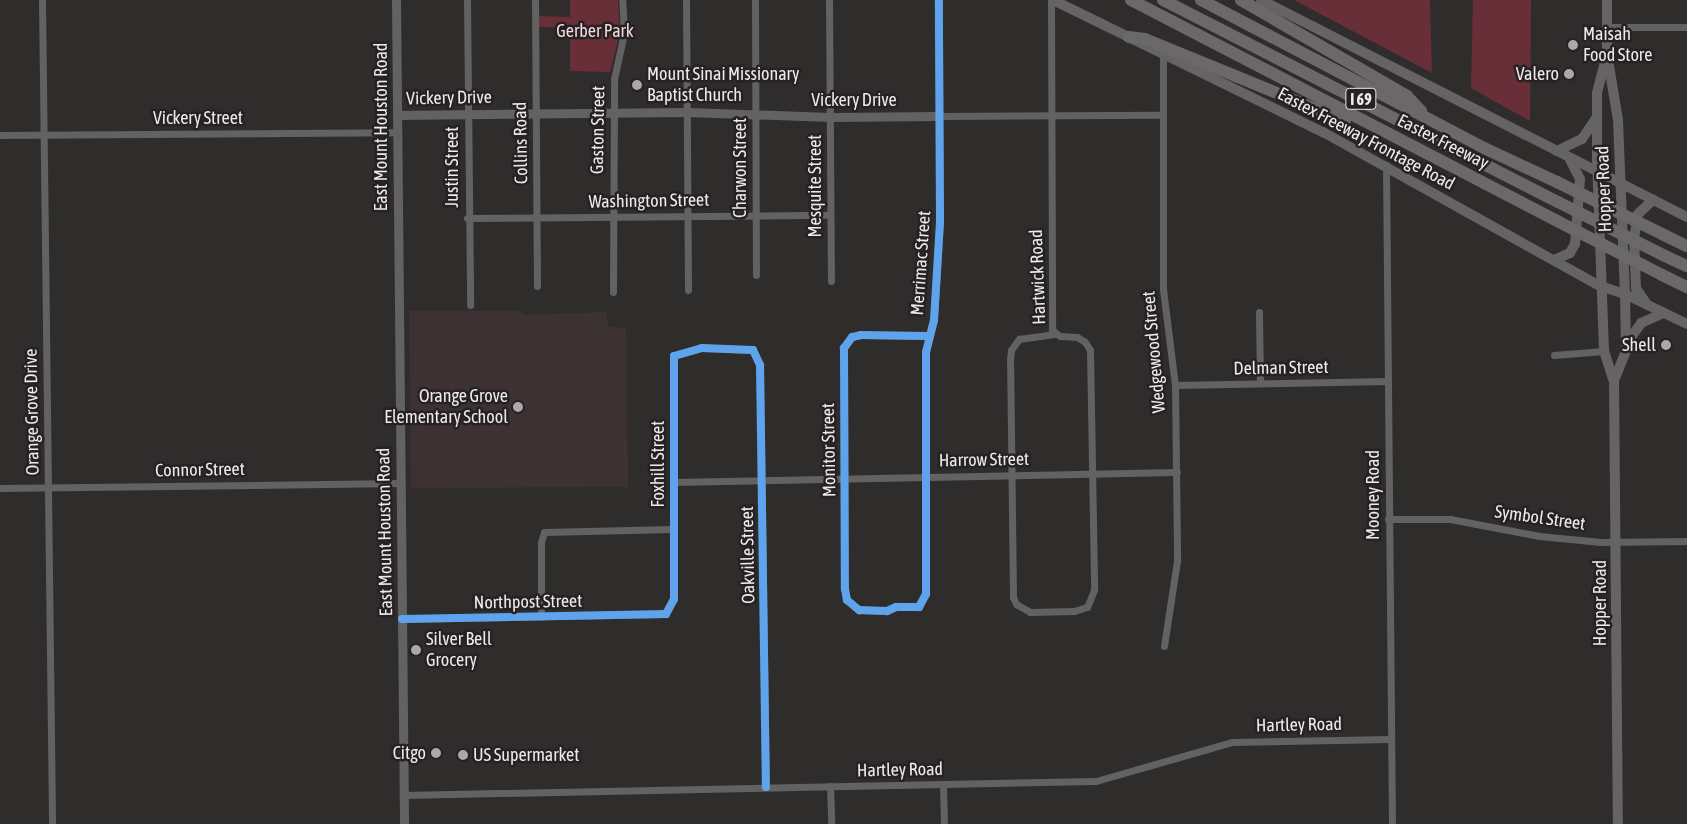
<!DOCTYPE html>
<html>
<head>
<meta charset="utf-8">
<style>
  body { margin:0 }
  #map { position:relative; width:1687px; height:824px; overflow:hidden; background:#2f2c2c; font-family:"Asap Condensed",sans-serif }
  div>[style] { position:absolute }
  [style*='--x'] { left:calc(var(--x)*1px); top:calc(var(--y)*1px); width:calc(var(--w)*1px); rotate:calc(var(--a)*1deg) }
  .built>* { inset:0; background:#3d3233 }
  .green>* { inset:0; background:#682f38 }
  .minor>* { height:7px; margin:-3.5px; padding:0 3.5px; transform-origin:3.5px; border-radius:3.5px; background:#636262 }
  .tertiary>* { height:9px; margin:-4.5px; padding:0 4.5px; transform-origin:4.5px; border-radius:4.5px; background:#636262 }
  .secondary>* { height:10px; margin:-5px; padding:0 5px; transform-origin:5px; border-radius:5px; background:#656363 }
  .motorway>* { height:12px; margin:-6px; padding:0 6px; transform-origin:6px; border-radius:6px; background:#6a6868 }
  .motorway-bridge>* { height:12px; margin:-6px; padding:0 6px; transform-origin:6px; border-radius:6px; background:#6a6868 }
  .cycleway>* { height:8px; margin:-4px; padding:0 4px; transform-origin:4px; border-radius:4px; background:#60a3ed }
  .dots>* { width:14px; height:14px; translate:-50% -50%; box-sizing:border-box; border:2px solid #262122; border-radius:50% }
  span { translate:-50% -50%; white-space:nowrap; text-align:center; line-height:1.15; -webkit-text-stroke:5px #262122; paint-order:stroke }
  .shield-label span { padding:1px 4px; background:#262122; border:1px solid; border-radius:4px; -webkit-text-stroke-width:0 }
  .shield-label { font-size:16px; color:#eeeaeb; font-weight:700 }
  .park-label { font-size:18px; color:#f3d9db }
  .poi-label { font-size:18px; color:#eeeaeb }
  .left { translate:0 -50%; text-align:left }
  .right { translate:-100% -50%; text-align:right }
  .street-label { font-size:18px; color:#eeeaeb }
</style>
</head>
<body>
<div id="map">
  <div class="built">
    <div style="clip-path:polygon(409px 311px,522px 311px,523px 315px,607px 312px,608px 327px,626px 328px,628px 487px,411px 488px)"></div>
  </div>
  <div class="green">
    <div style="clip-path:polygon(570px 0,618px 0,620px 33px,610px 72px,570px 71px,570px 27px,539px 27px,539px 16px,570px 17px)"></div>
    <div style="clip-path:polygon(1294px 0,1430px 0,1432px 73px)"></div>
    <div style="clip-path:polygon(1473px 0,1531px 0,1530px 121px,1471px 88px)"></div>
  </div>
  <div class="minor">
    <div style="--x:42;--y:0;--w:824;--a:89.3"></div>
    <div style="--x:467;--y:0;--w:305;--a:89.4"></div>
    <div style="--x:535;--y:0;--w:286;--a:89.6"></div>
    <div style="--x:686;--y:0;--w:290;--a:89.6"></div>
    <div style="--x:755;--y:0;--w:275;--a:89.8"></div>
    <div style="--x:829;--y:0;--w:281;--a:89.6"></div>
    <div style="--x:1051;--y:0;--w:330;--a:89.8"></div>
    <div style="--x:1052;--y:330;--w:10;--a:37"></div>
    <div style="--x:1060;--y:336;--w:17;--a:3"></div>
    <div style="--x:1077;--y:337;--w:9;--a:32"></div>
    <div style="--x:1085;--y:342;--w:9;--a:58"></div>
    <div style="--x:1090;--y:350;--w:240;--a:89"></div>
    <div style="--x:1094;--y:590;--w:18;--a:112"></div>
    <div style="--x:1087;--y:607;--w:14;--a:163"></div>
    <div style="--x:1074;--y:611;--w:44;--a:178.7"></div>
    <div style="--x:1030;--y:612;--w:16;--a:-150"></div>
    <div style="--x:1016;--y:604;--w:8;--a:-113"></div>
    <div style="--x:1013;--y:597;--w:237;--a:-90.7"></div>
    <div style="--x:1010;--y:360;--w:10;--a:-84"></div>
    <div style="--x:1011;--y:350;--w:14;--a:-54"></div>
    <div style="--x:1019;--y:339;--w:37;--a:-8"></div>
    <div style="--x:1607;--y:27;--w:80;--a:0"></div>
    <div style="--x:1163;--y:53;--w:236;--a:90"></div>
    <div style="--x:1163;--y:289;--w:97;--a:82.9"></div>
    <div style="--x:1175;--y:385;--w:176;--a:89.3"></div>
    <div style="--x:1177;--y:561;--w:86;--a:98.7"></div>
    <div style="--x:939;--y:116;--w:222;--a:-0.3"></div>
    <div style="--x:0;--y:135;--w:397;--a:-0.4"></div>
    <div style="--x:1386;--y:165;--w:659;--a:89.48"></div>
    <div style="--x:467;--y:218;--w:363;--a:-0.5"></div>
    <div style="--x:613;--y:292;--w:213;--a:-89.7"></div>
    <div style="--x:614;--y:79;--w:47;--a:-77.7"></div>
    <div style="--x:624;--y:33;--w:33;--a:-93"></div>
    <div style="--x:1259;--y:312;--w:71;--a:89.2"></div>
    <div style="--x:927;--y:336;--w:66;--a:-179.1"></div>
    <div style="--x:861;--y:335;--w:9;--a:167"></div>
    <div style="--x:852;--y:337;--w:14;--a:126"></div>
    <div style="--x:844;--y:348;--w:241;--a:89.8"></div>
    <div style="--x:845;--y:589;--w:11;--a:80"></div>
    <div style="--x:847;--y:600;--w:16;--a:40"></div>
    <div style="--x:859;--y:610;--w:28;--a:2"></div>
    <div style="--x:887;--y:611;--w:10;--a:-24"></div>
    <div style="--x:896;--y:607;--w:23;--a:0"></div>
    <div style="--x:919;--y:607;--w:15;--a:-62"></div>
    <div style="--x:926;--y:594;--w:242;--a:-90"></div>
    <div style="--x:926;--y:352;--w:33;--a:-76"></div>
    <div style="--x:934;--y:320;--w:98;--a:-86.5"></div>
    <div style="--x:940;--y:222;--w:222;--a:-90.3"></div>
    <div style="--x:1554;--y:355;--w:50;--a:-4.6"></div>
    <div style="--x:1175;--y:385;--w:212;--a:-1.1"></div>
    <div style="--x:673;--y:482;--w:504;--a:-1.14"></div>
    <div style="--x:0;--y:488;--w:400;--a:-0.7"></div>
    <div style="--x:1388;--y:519;--w:62;--a:0"></div>
    <div style="--x:1450;--y:519;--w:91;--a:10.8"></div>
    <div style="--x:1539;--y:536;--w:62;--a:5.5"></div>
    <div style="--x:1601;--y:542;--w:86;--a:-0.7"></div>
    <div style="--x:541;--y:617;--w:75;--a:-90"></div>
    <div style="--x:541;--y:542;--w:10;--a:-73"></div>
    <div style="--x:544;--y:532;--w:129;--a:-1.3"></div>
    <div style="--x:402;--y:619;--w:264;--a:-1.1"></div>
    <div style="--x:666;--y:614;--w:17;--a:-62"></div>
    <div style="--x:674;--y:599;--w:243;--a:-90"></div>
    <div style="--x:674;--y:356;--w:29;--a:-16"></div>
    <div style="--x:702;--y:348;--w:51;--a:2.2"></div>
    <div style="--x:753;--y:350;--w:17;--a:65"></div>
    <div style="--x:760;--y:365;--w:422;--a:89.2"></div>
    <div style="--x:943;--y:784;--w:40;--a:88.6"></div>
    <div style="--x:830;--y:786;--w:38;--a:88"></div>
    <div style="--x:404;--y:795;--w:692;--a:-1.16"></div>
    <div style="--x:1096;--y:781;--w:141;--a:-16"></div>
    <div style="--x:1232;--y:742;--w:159;--a:-1.1"></div>
  </div>
  <div class="tertiary">
    <div style="--x:396;--y:0;--w:824;--a:89.44"></div>
    <div style="--x:397;--y:115;--w:290;--a:-0.6"></div>
    <div style="--x:687;--y:112;--w:143;--a:2"></div>
    <div style="--x:830;--y:117;--w:109;--a:-0.5"></div>
  </div>
  <div class="secondary">
    <div style="--x:1053;--y:0;--w:301;--a:26.1"></div>
    <div style="--x:1323;--y:132;--w:317;--a:29.1"></div>
    <div style="--x:1600;--y:286;--w:26;--a:18"></div>
    <div style="--x:1625;--y:294;--w:69;--a:25.8"></div>
    <div style="--x:1261;--y:0;--w:478;--a:27"></div>
    <div style="--x:1607;--y:0;--w:54;--a:90"></div>
    <div style="--x:1607;--y:54;--w:67;--a:80.5"></div>
    <div style="--x:1618;--y:120;--w:174;--a:87.7"></div>
    <div style="--x:1625;--y:294;--w:57;--a:89"></div>
    <div style="--x:1626;--y:351;--w:32;--a:112"></div>
    <div style="--x:1607;--y:54;--w:40;--a:104.4"></div>
    <div style="--x:1597;--y:93;--w:66;--a:90"></div>
    <div style="--x:1597;--y:159;--w:192;--a:87.9"></div>
    <div style="--x:1604;--y:351;--w:32;--a:72"></div>
    <div style="--x:1614;--y:381;--w:443;--a:89.5"></div>
    <div style="--x:1557;--y:151;--w:28;--a:-26"></div>
    <div style="--x:1582;--y:139;--w:25;--a:-56"></div>
    <div style="--x:1554;--y:260;--w:17;--a:-24"></div>
    <div style="--x:1570;--y:253;--w:10;--a:-61"></div>
    <div style="--x:1575;--y:244;--w:65;--a:-85.6"></div>
    <div style="--x:1580;--y:179;--w:22;--a:-117"></div>
    <div style="--x:1646;--y:303;--w:18;--a:-124"></div>
    <div style="--x:1636;--y:288;--w:49;--a:-92.3"></div>
    <div style="--x:1634;--y:239;--w:25;--a:-81"></div>
    <div style="--x:1638;--y:214;--w:21;--a:-43"></div>
    <div style="--x:1626;--y:344;--w:26;--a:-54"></div>
    <div style="--x:1641;--y:323;--w:24;--a:-24"></div>
  </div>
  <div class="motorway">
    <div style="--x:1131;--y:0;--w:482;--a:27.4"></div>
    <div style="--x:1163;--y:0;--w:444;--a:27.1"></div>
    <div style="--x:1201;--y:0;--w:319;--a:27.6"></div>
    <div style="--x:1484;--y:148;--w:81;--a:25"></div>
    <div style="--x:1241;--y:0;--w:192;--a:30"></div>
    <div style="--x:1407;--y:96;--w:21;--a:47"></div>
    <div style="--x:1129;--y:37;--w:16;--a:7"></div>
    <div style="--x:1145;--y:39;--w:216;--a:22.3"></div>
    <div style="--x:1662;--y:234;--w:28;--a:26"></div>
    <div style="--x:1663;--y:255;--w:26;--a:25"></div>
    <div style="--x:1662;--y:275;--w:28;--a:26"></div>
  </div>
  <div class="motorway-bridge">
    <div style="--x:1557;--y:182;--w:117;--a:26.3"></div>
    <div style="--x:1558;--y:202;--w:118;--a:26.8"></div>
    <div style="--x:1559;--y:222;--w:116;--a:27.2"></div>
  </div>
  <div class="cycleway">
    <div style="--x:927;--y:336;--w:66;--a:-179.1"></div>
    <div style="--x:861;--y:335;--w:9;--a:167"></div>
    <div style="--x:852;--y:337;--w:14;--a:126"></div>
    <div style="--x:844;--y:348;--w:241;--a:89.8"></div>
    <div style="--x:845;--y:589;--w:11;--a:80"></div>
    <div style="--x:847;--y:600;--w:16;--a:40"></div>
    <div style="--x:859;--y:610;--w:28;--a:2"></div>
    <div style="--x:887;--y:611;--w:10;--a:-24"></div>
    <div style="--x:896;--y:607;--w:23;--a:0"></div>
    <div style="--x:919;--y:607;--w:15;--a:-62"></div>
    <div style="--x:926;--y:594;--w:242;--a:-90"></div>
    <div style="--x:926;--y:352;--w:33;--a:-76"></div>
    <div style="--x:934;--y:320;--w:98;--a:-86.5"></div>
    <div style="--x:940;--y:222;--w:222;--a:-90.3"></div>
    <div style="--x:402;--y:619;--w:264;--a:-1.1"></div>
    <div style="--x:666;--y:614;--w:17;--a:-62"></div>
    <div style="--x:674;--y:599;--w:243;--a:-90"></div>
    <div style="--x:674;--y:356;--w:29;--a:-16"></div>
    <div style="--x:702;--y:348;--w:51;--a:2.2"></div>
    <div style="--x:753;--y:350;--w:17;--a:65"></div>
    <div style="--x:760;--y:365;--w:422;--a:89.2"></div>
  </div>
  <div class="dots">
    <div style="left:1573px;top:45px;background:#aba8a8"></div>
    <div style="left:1569px;top:74px;background:#aba8a8"></div>
    <div style="left:637px;top:85px;background:#aba8a8"></div>
    <div style="left:1666px;top:345px;background:#aba8a8"></div>
    <div style="left:518px;top:407px;background:#aba8a8"></div>
    <div style="left:416px;top:650px;background:#aba8a8"></div>
    <div style="left:436px;top:753px;background:#aba8a8"></div>
    <div style="left:463px;top:755px;background:#aba8a8"></div>
  </div>
  <div class="shield-label">
    <span style="left:1361px;top:99px">I 69</span>
  </div>
  <div class="park-label">
    <span style="left:595px;top:31px">Gerber Park</span>
  </div>
  <div class="poi-label">
    <span class="left" style="left:1583px;top:45px">Maisah<br>Food Store</span>
    <span class="right" style="left:1559px;top:74px">Valero</span>
    <span class="left" style="left:647px;top:85px">Mount Sinai Missionary<br>Baptist Church</span>
    <span class="right" style="left:1656px;top:345px">Shell</span>
    <span class="right" style="left:508px;top:407px">Orange Grove<br>Elementary School</span>
    <span class="left" style="left:426px;top:650px">Silver Bell<br>Grocery</span>
    <span class="right" style="left:426px;top:753px">Citgo</span>
    <span class="left" style="left:473px;top:755px">US Supermarket</span>
  </div>
  <div class="street-label">
    <span style="left:449px;top:98px;rotate:-1deg">Vickery Drive</span>
    <span style="left:854px;top:100px">Vickery Drive</span>
    <span style="left:198px;top:118px">Vickery Street</span>
    <span style="left:381px;top:127px;rotate:-90deg">East Mount Houston Road</span>
    <span style="left:598px;top:130px;rotate:-89deg">Gaston Street</span>
    <span style="left:1366px;top:139px;rotate:28deg">Eastex Freeway Frontage Road</span>
    <span style="left:1443px;top:142px;rotate:27deg">Eastex Freeway</span>
    <span style="left:521px;top:143px;rotate:-91deg">Collins Road</span>
    <span style="left:452px;top:167px;rotate:-90deg">Justin Street</span>
    <span style="left:740px;top:168px;rotate:-90deg">Charwon Street</span>
    <span style="left:815px;top:186px;rotate:-90deg">Mesquite Street</span>
    <span style="left:1604px;top:189px;rotate:-92deg">Hopper Road</span>
    <span style="left:649px;top:201px;rotate:-1deg">Washington Street</span>
    <span style="left:921px;top:263px;rotate:-86deg">Merrimac Street</span>
    <span style="left:1038px;top:277px;rotate:-92deg">Hartwick Road</span>
    <span style="left:1154px;top:352px;rotate:-95deg">Wedgewood Street</span>
    <span style="left:1281px;top:368px;rotate:-1deg">Delman Street</span>
    <span style="left:32px;top:412px;rotate:-91deg">Orange Grove Drive</span>
    <span style="left:829px;top:450px;rotate:-91deg">Monitor Street</span>
    <span style="left:984px;top:460px;rotate:-1deg">Harrow Street</span>
    <span style="left:658px;top:464px;rotate:-90deg">Foxhill Street</span>
    <span style="left:200px;top:470px;rotate:-1deg">Connor Street</span>
    <span style="left:1373px;top:495px;rotate:-90deg">Mooney Road</span>
    <span style="left:1540px;top:518px;rotate:8deg">Symbol Street</span>
    <span style="left:385px;top:532px;rotate:-91deg">East Mount Houston Road</span>
    <span style="left:748px;top:555px;rotate:-91deg">Oakville Street</span>
    <span style="left:528px;top:602px;rotate:-1deg">Northpost Street</span>
    <span style="left:1600px;top:603px;rotate:-90deg">Hopper Road</span>
    <span style="left:1299px;top:725px;rotate:-1deg">Hartley Road</span>
    <span style="left:900px;top:770px;rotate:-1deg">Hartley Road</span>
  </div>
</div>
</body>
</html>
